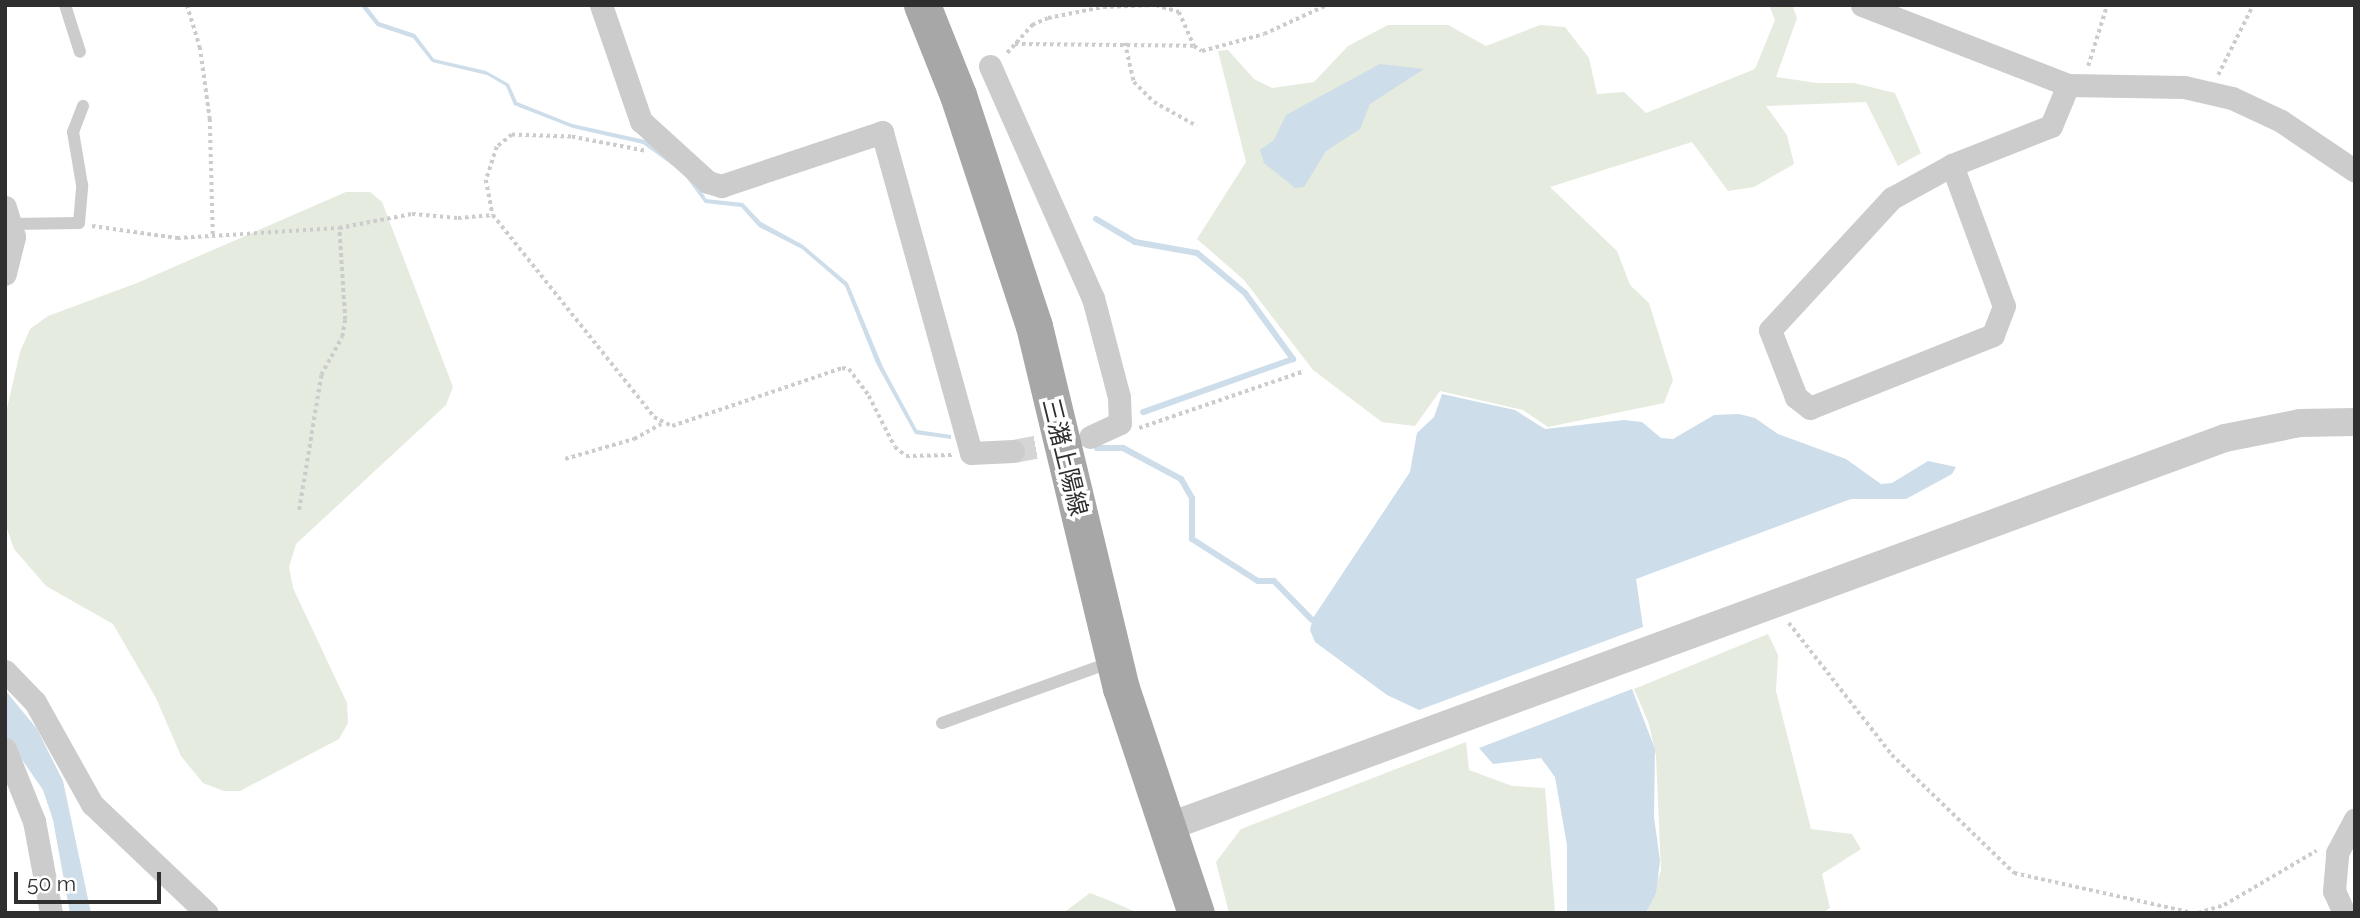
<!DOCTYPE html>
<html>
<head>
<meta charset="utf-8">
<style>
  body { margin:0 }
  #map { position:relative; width:2360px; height:918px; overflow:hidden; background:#fff; font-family:Raleway,"Noto Sans JP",sans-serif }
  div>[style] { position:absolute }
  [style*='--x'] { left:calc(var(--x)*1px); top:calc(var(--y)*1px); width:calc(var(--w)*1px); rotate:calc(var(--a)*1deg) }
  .green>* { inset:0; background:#e5ebdf }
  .water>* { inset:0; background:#cddde9 }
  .stream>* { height:6px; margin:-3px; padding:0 3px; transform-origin:3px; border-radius:3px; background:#cddde9 }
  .minor-tunnel>* { height:23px; margin-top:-11.5px; transform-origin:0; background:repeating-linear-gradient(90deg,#d5d5d5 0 23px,transparent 0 34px) }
  .path>* { height:3.5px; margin-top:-1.75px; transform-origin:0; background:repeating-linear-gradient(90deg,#ccc 0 3.5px,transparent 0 7px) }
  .service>* { height:12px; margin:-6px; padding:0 6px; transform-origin:6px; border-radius:6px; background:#ccc }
  .minor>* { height:23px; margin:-11.5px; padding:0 11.5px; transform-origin:11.5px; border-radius:11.5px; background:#ccc }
  .tertiary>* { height:28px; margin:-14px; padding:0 14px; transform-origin:14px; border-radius:14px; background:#ccc }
  .primary>* { height:37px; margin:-18.5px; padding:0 18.5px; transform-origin:18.5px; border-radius:18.5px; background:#a7a7a7 }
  span { translate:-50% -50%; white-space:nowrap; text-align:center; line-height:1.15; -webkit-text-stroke:7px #fff; paint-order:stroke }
  .street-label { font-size:24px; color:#2f2f2f }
  .frame { position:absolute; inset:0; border:7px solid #2f2f2f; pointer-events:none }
  .scale { position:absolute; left:14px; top:872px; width:147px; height:32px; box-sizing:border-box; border:4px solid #2f2f2f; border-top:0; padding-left:9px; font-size:21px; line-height:24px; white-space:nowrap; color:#2f2f2f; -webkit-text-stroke:5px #fff; paint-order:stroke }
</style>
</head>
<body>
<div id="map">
  <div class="green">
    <div style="clip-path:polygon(1769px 5px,1792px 5px,1797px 18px,1776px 77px,1817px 83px,1854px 83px,1895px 93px,1921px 153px,1898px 166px,1866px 102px,1766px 106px,1787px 135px,1794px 164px,1754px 187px,1728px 191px,1692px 142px,1550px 187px,1617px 251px,1630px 285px,1649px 303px,1673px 380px,1664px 403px,1548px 427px,1523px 410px,1440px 391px,1415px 426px,1382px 422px,1313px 370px,1244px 280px,1197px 239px,1246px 162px,1218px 51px,1228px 50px,1254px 79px,1272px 88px,1314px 82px,1348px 46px,1388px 25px,1448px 25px,1486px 46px,1540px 25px,1565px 27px,1589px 58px,1597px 94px,1624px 92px,1646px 113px,1755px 69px,1775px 20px)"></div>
    <div style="clip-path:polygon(346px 192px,370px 192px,382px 202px,453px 387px,446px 405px,296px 544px,289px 567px,293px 588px,347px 703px,348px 723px,339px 739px,240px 791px,224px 791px,203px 783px,181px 756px,156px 698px,113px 624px,46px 586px,14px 549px,5px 523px,5px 417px,20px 352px,30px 329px,48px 316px,137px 283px)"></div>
    <div style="clip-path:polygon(1768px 634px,1778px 655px,1776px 691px,1811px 829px,1852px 834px,1861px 849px,1822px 874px,1830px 908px,1822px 913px,1647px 913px,1661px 870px,1656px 756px,1649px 724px,1634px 689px)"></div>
    <div style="clip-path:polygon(1466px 742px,1469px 770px,1512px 786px,1545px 788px,1555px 913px,1229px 913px,1216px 862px,1241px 829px)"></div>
    <div style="clip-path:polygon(1090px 893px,1113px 902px,1138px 913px,1063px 913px)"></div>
  </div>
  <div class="water">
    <div style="clip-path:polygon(360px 5px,366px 5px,379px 22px,415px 34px,434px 59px,486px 71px,509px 84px,517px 102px,572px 124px,645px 140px,697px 182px,706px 199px,743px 203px,761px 222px,803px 245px,848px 283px,883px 367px,917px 430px,951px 435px,951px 439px,915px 434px,876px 363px,845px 286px,802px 249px,759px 227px,741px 207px,705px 203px,683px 173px,643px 144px,573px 128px,514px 105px,506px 86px,487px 75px,432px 62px,413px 38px,377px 26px)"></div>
    <div style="clip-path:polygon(1380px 64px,1424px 69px,1370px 104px,1360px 129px,1326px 151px,1304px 187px,1295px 188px,1264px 163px,1260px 150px,1274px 140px,1286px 115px)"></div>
    <div style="clip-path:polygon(1442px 394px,1515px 410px,1545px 429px,1624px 420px,1642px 422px,1661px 438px,1673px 439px,1714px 415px,1739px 414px,1755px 418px,1778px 434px,1846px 459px,1881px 484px,1892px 483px,1928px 461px,1956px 467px,1952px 474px,1906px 499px,1851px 499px,1636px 579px,1643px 627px,1419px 710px,1387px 695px,1315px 642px,1310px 630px,1313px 618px,1410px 472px,1417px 433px,1434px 417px)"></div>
    <div style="clip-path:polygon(1632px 689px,1655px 749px,1654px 817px,1660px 861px,1656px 893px,1646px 913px,1567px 913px,1567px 845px,1555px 777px,1541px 758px,1493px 764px,1479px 748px)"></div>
    <div style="clip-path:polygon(5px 690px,37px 729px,63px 781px,91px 913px,70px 913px,53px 820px,43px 790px,5px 735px)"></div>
  </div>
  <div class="stream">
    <div style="--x:1096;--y:219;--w:45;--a:30.5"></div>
    <div style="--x:1135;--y:242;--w:63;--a:10.1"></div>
    <div style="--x:1197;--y:253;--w:62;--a:39.8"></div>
    <div style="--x:1245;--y:293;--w:82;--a:54"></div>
    <div style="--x:1293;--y:359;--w:159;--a:160.5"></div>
    <div style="--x:1097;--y:448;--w:26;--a:0"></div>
    <div style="--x:1123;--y:448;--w:66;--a:28.1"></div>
    <div style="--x:1181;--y:479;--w:22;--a:60"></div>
    <div style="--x:1192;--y:498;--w:41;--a:90"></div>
    <div style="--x:1192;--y:539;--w:78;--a:32.5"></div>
    <div style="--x:1258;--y:581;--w:16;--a:0"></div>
    <div style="--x:1274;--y:581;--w:54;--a:45.7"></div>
  </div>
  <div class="minor-tunnel">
    <div style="--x:1013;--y:451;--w:61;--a:-10.4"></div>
  </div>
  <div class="path">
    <div style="--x:187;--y:5;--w:44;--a:72.8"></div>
    <div style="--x:200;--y:47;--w:73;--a:82.1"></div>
    <div style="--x:210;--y:119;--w:116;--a:88.5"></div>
    <div style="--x:1156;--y:5;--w:24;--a:17"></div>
    <div style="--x:1179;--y:12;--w:37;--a:66"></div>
    <div style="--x:1194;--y:46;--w:9;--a:32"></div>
    <div style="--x:1202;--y:51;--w:64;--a:-15.3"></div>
    <div style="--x:1264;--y:34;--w:69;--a:-24.7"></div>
    <div style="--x:1125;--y:43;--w:40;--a:77"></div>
    <div style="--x:1134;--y:82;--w:28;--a:45"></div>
    <div style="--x:1154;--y:102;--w:49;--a:29.2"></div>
    <div style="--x:1015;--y:44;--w:179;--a:0.6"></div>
    <div style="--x:1007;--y:53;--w:38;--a:-48"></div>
    <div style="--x:1032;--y:25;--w:17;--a:-24"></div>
    <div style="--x:1048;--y:18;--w:56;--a:-11.3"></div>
    <div style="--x:1103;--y:7;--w:51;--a:-2.2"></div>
    <div style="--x:2088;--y:66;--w:64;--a:-72.7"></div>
    <div style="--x:2218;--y:75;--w:78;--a:-63.4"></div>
    <div style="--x:644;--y:151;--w:74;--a:-169.1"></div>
    <div style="--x:571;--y:137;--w:59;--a:-178.1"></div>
    <div style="--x:512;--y:135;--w:19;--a:141"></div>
    <div style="--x:497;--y:147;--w:35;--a:108"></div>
    <div style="--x:486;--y:180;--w:36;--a:79"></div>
    <div style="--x:493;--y:215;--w:258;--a:51.4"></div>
    <div style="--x:654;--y:417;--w:20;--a:27"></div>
    <div style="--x:672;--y:426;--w:180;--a:-18.8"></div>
    <div style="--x:842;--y:368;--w:7;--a:8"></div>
    <div style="--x:849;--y:369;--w:34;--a:53"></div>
    <div style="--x:869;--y:396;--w:57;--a:63"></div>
    <div style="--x:895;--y:447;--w:14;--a:39"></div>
    <div style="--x:906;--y:456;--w:46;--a:-1.2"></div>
    <div style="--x:92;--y:226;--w:86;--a:8"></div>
    <div style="--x:177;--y:238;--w:162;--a:-3.5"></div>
    <div style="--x:339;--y:228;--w:74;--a:-10.9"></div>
    <div style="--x:412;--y:214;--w:46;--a:5"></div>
    <div style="--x:458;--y:218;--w:35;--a:-5"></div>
    <div style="--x:1139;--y:428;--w:172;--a:-19"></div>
    <div style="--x:565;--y:459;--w:72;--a:-16.2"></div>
    <div style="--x:634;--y:439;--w:31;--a:-29"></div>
    <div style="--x:299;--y:510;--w:137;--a:-80.7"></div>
    <div style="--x:321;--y:375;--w:43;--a:-61.1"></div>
    <div style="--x:342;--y:337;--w:17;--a:-80"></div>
    <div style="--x:345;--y:320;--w:92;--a:-93.7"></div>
    <div style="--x:1789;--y:623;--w:167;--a:52"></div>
    <div style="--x:1892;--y:755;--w:170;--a:44"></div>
    <div style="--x:2014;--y:873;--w:183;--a:12.6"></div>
    <div style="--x:2198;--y:913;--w:27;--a:-17"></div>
    <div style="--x:2224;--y:905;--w:107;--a:-30.4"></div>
  </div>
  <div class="service">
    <div style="--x:65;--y:5;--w:49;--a:72.3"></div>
    <div style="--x:10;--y:224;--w:69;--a:-0.8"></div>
    <div style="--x:79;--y:223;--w:38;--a:-85"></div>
    <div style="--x:82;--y:185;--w:54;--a:-99.6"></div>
    <div style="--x:73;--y:132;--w:28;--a:-69"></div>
    <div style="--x:942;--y:723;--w:180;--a:-19.8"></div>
  </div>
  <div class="minor">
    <div style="--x:601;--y:5;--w:123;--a:71"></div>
    <div style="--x:641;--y:121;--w:91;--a:42.3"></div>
    <div style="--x:708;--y:182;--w:14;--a:17"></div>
    <div style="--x:721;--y:186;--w:170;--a:-18.5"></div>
    <div style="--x:882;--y:132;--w:333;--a:74.5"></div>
    <div style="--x:971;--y:453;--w:42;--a:-2.7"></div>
    <div style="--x:1862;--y:5;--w:221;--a:21.2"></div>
    <div style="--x:2068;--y:85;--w:116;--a:1"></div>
    <div style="--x:2184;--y:87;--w:49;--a:12.9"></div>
    <div style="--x:2232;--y:98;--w:54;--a:25.1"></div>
    <div style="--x:2281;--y:121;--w:89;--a:34"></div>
    <div style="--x:990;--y:66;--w:254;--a:66.1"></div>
    <div style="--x:1093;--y:298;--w:102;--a:75.3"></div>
    <div style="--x:1119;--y:397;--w:26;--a:88"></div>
    <div style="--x:1120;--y:423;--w:33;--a:155"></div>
    <div style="--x:1952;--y:165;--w:150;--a:69.8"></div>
    <div style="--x:2004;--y:306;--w:31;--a:111"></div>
    <div style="--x:1993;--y:335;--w:197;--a:158.3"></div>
    <div style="--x:1810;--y:408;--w:18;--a:-142"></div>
    <div style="--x:1796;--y:397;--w:72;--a:-111.2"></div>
    <div style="--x:1770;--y:330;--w:180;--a:-47.3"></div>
    <div style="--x:1892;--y:198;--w:68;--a:-28.8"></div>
    <div style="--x:1952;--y:165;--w:106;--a:-21.5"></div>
    <div style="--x:2051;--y:126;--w:44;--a:-67.5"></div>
    <div style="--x:5;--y:207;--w:31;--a:73"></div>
    <div style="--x:14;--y:237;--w:38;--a:104"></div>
    <div style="--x:5;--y:671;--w:43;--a:45.9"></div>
    <div style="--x:35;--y:702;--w:117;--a:60.8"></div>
    <div style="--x:92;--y:804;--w:158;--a:43.5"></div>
    <div style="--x:5;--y:749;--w:78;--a:68.1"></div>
    <div style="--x:34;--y:821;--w:94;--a:79.5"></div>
    <div style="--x:2344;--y:913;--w:24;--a:-114"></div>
    <div style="--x:2334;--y:891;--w:38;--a:-85"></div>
    <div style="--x:2337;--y:853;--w:38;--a:-62"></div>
  </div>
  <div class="tertiary">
    <div style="--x:1165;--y:828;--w:1129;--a:-20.2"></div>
    <div style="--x:2225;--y:438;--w:76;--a:-11.3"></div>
    <div style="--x:2300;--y:423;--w:55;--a:-1"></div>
  </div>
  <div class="primary">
    <div style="--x:922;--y:5;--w:97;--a:68.2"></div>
    <div style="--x:958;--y:95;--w:243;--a:71.8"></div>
    <div style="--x:1034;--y:326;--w:372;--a:76.5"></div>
    <div style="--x:1121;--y:688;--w:237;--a:71.6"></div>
  </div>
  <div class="street-label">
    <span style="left:1065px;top:457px;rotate:76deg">三潴上陽線</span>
  </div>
  <div class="frame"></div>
  <div class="scale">50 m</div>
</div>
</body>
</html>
